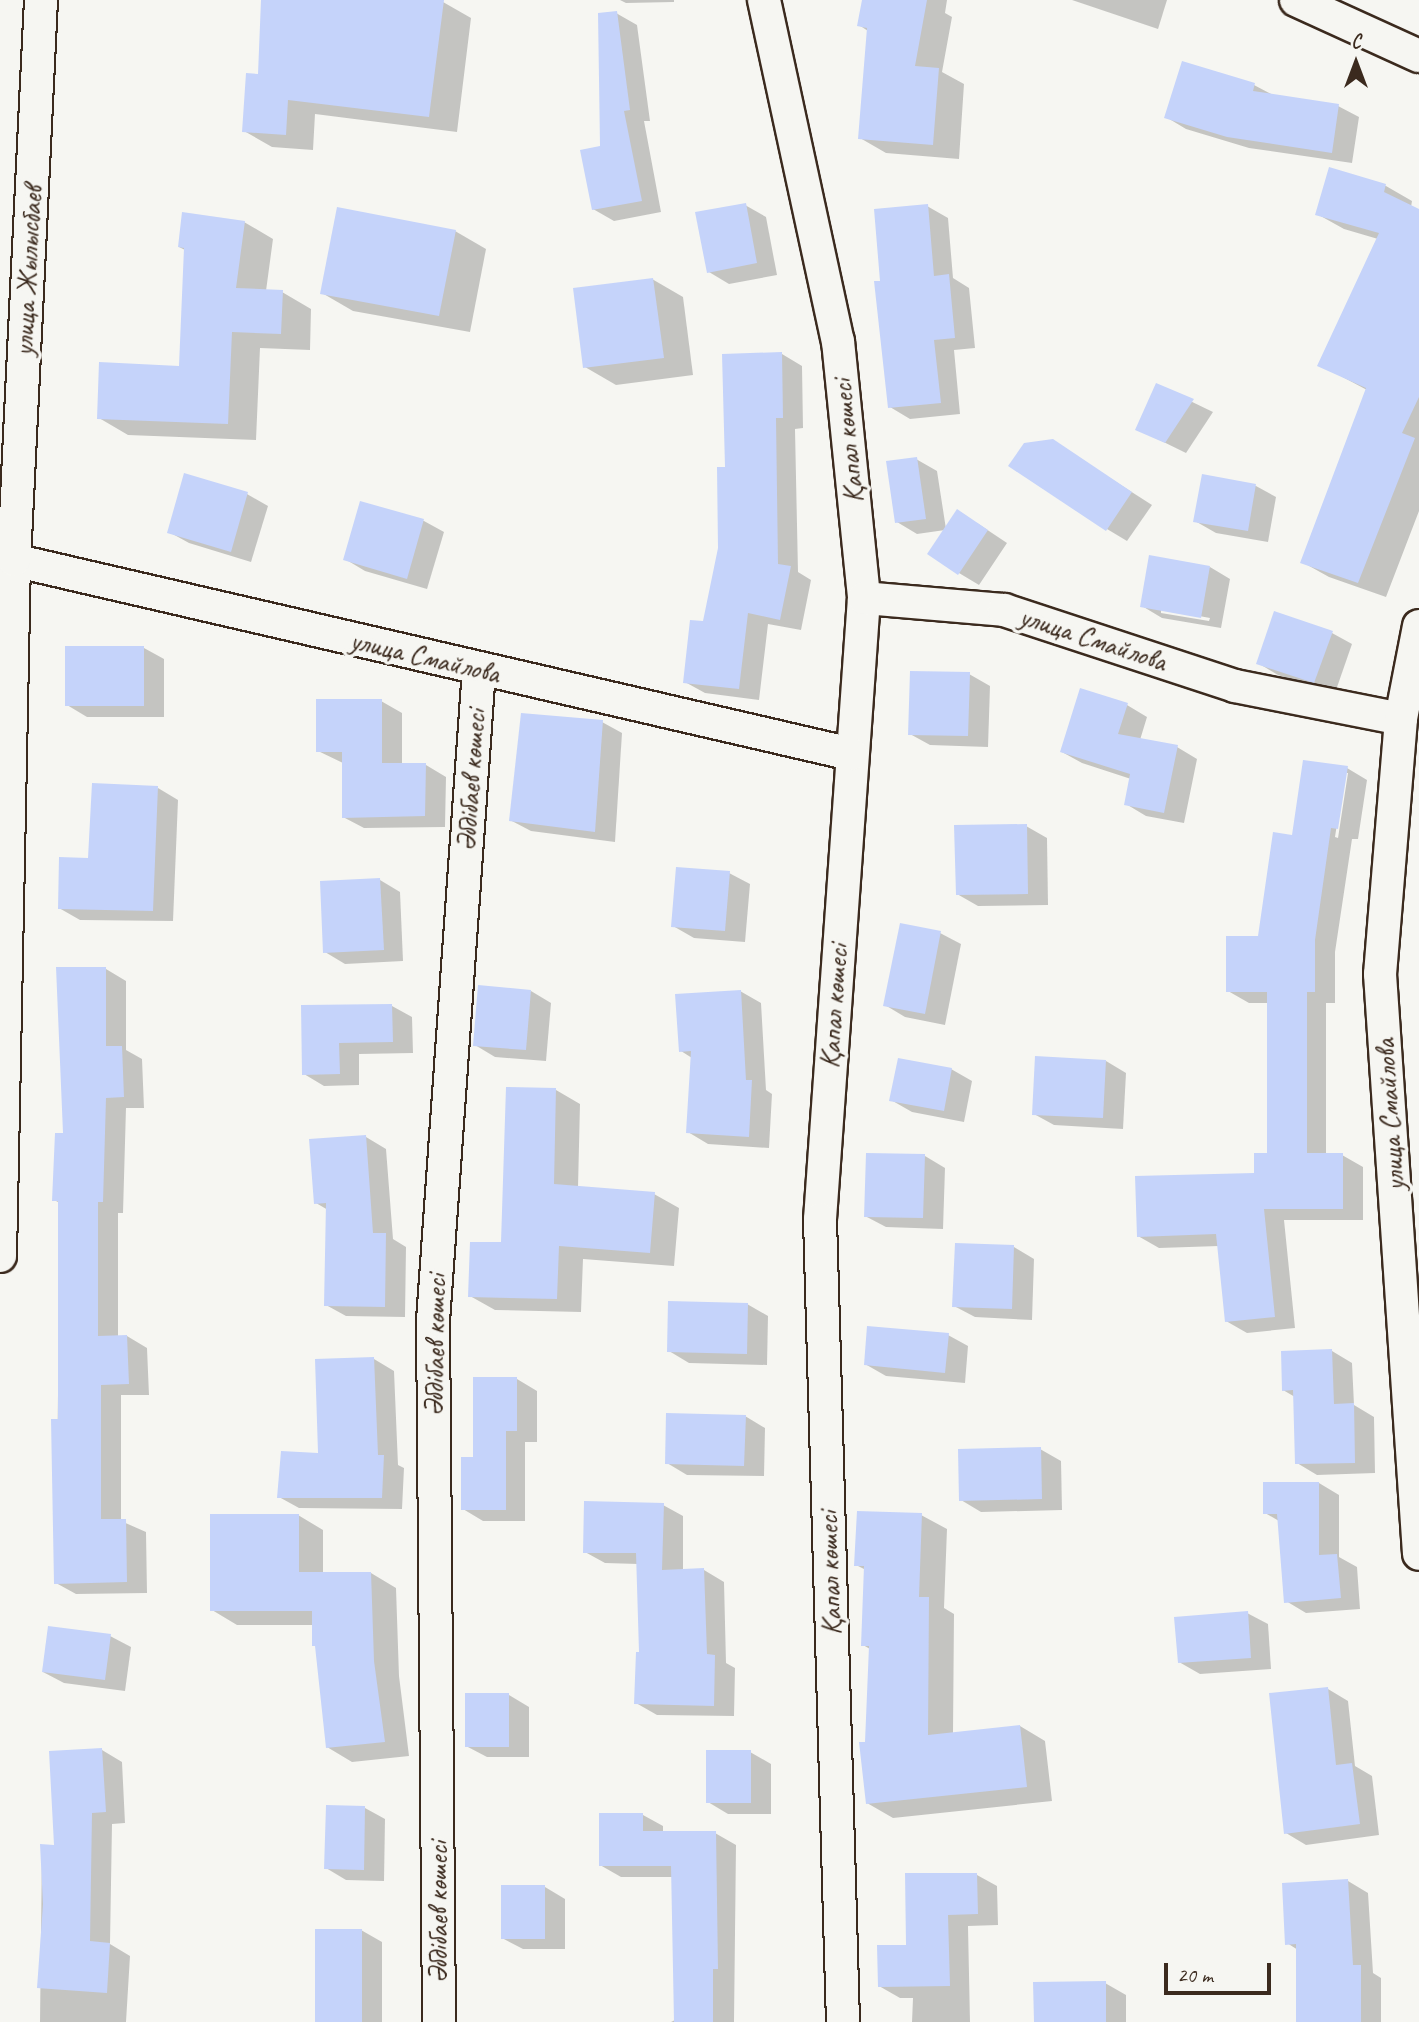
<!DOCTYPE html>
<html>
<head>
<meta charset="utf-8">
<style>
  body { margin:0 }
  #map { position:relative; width:1419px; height:2022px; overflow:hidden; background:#f6f6f2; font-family:Caveat,sans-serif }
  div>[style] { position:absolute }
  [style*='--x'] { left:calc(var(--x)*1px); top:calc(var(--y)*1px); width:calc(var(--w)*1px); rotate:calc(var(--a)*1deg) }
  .shadow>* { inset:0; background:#0003 }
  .building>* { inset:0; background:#c5d3fa }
  .roads { filter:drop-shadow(2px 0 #3b2a1e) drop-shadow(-2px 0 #3b2a1e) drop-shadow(0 2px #3b2a1e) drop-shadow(0 -2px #3b2a1e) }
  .minor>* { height:32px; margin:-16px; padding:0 16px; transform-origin:16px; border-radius:16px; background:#f6f6f2 }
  span { translate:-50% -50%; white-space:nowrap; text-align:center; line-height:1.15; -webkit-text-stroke:7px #f6f6f2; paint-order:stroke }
  .street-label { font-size:28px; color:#3b2a1e }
  .north { position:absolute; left:1321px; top:28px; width:70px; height:70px; -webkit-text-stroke:5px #f6f6f2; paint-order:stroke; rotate:0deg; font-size:19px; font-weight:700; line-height:28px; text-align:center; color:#3b2a1e }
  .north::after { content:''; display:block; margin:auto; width:24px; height:32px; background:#3b2a1e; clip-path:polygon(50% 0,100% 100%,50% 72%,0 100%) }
  .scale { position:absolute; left:1164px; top:1963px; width:107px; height:32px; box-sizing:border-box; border:4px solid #3b2a1e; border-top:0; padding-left:9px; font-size:21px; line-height:24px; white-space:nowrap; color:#3b2a1e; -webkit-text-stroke:5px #f6f6f2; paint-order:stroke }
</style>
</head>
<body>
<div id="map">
  <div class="shadow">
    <div style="clip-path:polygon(263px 0,427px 0,443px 2px,471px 18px,457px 132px,315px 114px,313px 150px,272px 147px,244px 131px,259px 76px)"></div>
    <div style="clip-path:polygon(620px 0,674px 0,674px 2px,626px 3px)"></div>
    <div style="clip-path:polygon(864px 0,947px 0,945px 13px,952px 17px,942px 72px,964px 84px,959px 159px,886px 153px,860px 138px,868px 31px,859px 25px)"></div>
    <div style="clip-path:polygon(1072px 0,1167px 0,1158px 29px)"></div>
    <div style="clip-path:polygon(616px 13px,637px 25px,650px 121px,644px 121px,661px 212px,614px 221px,593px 209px)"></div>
    <div style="clip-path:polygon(1254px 85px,1275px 96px,1338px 106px,1359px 117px,1352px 163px,1249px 148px,1186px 129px,1166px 117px)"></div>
    <div style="clip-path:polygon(1330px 169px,1386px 186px,1412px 201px,1411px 207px,1419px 211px,1419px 511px,1386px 597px,1329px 577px,1302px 562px,1367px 390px,1320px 365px,1378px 239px,1344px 229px,1317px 214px)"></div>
    <div style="clip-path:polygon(745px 205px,766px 217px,777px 275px,729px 284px,709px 272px)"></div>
    <div style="clip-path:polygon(927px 206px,948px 218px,953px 278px,969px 288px,975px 348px,954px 350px,960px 414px,910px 419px,890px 407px,882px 282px)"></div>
    <div style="clip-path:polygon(244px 222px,273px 239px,266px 291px,282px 292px,311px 309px,310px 350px,260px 348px,256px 440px,128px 435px,99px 418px,181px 368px,185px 250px,179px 247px)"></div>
    <div style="clip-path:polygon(455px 231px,486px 249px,470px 332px,353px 311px,322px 293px)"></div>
    <div style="clip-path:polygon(652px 279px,683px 297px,693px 375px,616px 385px,585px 367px)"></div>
    <div style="clip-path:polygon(782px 354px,802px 366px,803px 428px,795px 429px,798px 572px,811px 580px,801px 630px,768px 624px,759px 700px,705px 693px,685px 682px,705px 623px,720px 548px,726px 468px)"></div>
    <div style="clip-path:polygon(1157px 385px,1213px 412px,1186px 453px,1137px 429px)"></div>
    <div style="clip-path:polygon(1052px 441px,1152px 505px,1127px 541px,1107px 529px)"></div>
    <div style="clip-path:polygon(916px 459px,937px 471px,946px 529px,977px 523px,1007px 543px,979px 585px,959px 573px,945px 530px,917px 534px,897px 522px)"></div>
    <div style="clip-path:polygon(1203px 476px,1256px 486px,1276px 497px,1268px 542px,1216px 533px,1195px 521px)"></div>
    <div style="clip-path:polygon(247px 494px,268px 506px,251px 562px,189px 543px,169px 532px)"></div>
    <div style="clip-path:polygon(362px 503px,424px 521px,444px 532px,427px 589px,365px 571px,345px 559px)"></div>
    <div style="clip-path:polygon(evenodd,1210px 567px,1230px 579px,1221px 628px,1162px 618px,1142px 606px,1210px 567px,1161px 609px,1210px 618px,1209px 621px,1161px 613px,1161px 609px)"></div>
    <div style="clip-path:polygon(1332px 633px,1352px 644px,1335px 693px,1278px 675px,1258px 663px)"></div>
    <div style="clip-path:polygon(144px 648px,164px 659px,164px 717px,87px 717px,67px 705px)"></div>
    <div style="clip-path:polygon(969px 674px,990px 686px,988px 747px,930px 745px,910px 734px)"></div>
    <div style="clip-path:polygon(381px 701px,402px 713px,402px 765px,426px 765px,446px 777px,445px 827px,364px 828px,343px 817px,343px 763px,318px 751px)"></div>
    <div style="clip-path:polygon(1127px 705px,1147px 717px,1140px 740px,1177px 747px,1197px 759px,1184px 823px,1146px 816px,1126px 804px,1131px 779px,1082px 763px,1062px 752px)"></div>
    <div style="clip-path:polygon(602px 722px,622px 733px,615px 842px,531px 831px,510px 820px)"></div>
    <div style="clip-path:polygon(evenodd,1347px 768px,1367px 780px,1358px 839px,1352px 839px,1335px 952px,1335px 1003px,1326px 1003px,1326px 1155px,1342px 1155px,1363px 1167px,1363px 1220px,1284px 1220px,1295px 1328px,1247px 1333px,1226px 1321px,1219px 1246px,1159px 1248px,1138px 1236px,1256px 1174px,1268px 1155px,1268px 1003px,1249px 1003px,1228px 991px,1259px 938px,1293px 837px,1347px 768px,1345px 773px,1348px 773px,1338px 838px,1335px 837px,1345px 773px)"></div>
    <div style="clip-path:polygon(158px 788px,178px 800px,173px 921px,80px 920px,59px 908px,90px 860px)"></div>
    <div style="clip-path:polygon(1026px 826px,1047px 838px,1048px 905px,978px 906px,957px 894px)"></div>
    <div style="clip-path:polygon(729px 873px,750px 884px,745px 942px,694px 938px,673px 926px)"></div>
    <div style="clip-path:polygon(380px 880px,400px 892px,403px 961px,345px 964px,325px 952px)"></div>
    <div style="clip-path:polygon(940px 933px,961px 944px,945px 1025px,905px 1017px,885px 1005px)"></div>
    <div style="clip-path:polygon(106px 969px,126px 981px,126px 1050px,142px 1059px,144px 1108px,126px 1108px,123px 1213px,118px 1213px,118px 1337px,127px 1336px,147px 1348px,149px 1395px,121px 1395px,121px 1521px,146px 1532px,147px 1593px,76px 1594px,56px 1583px,60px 1203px,54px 1200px,65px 1135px)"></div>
    <div style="clip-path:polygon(531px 991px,551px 1003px,546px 1061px,495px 1057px,475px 1045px)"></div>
    <div style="clip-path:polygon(740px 991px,761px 1003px,766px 1090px,772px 1094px,769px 1148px,708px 1144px,688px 1132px,692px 1058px,681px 1051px)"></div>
    <div style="clip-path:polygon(392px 1006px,412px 1017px,413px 1053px,359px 1054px,359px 1085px,324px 1086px,304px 1074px,303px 1007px)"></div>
    <div style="clip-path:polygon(1106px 1061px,1126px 1073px,1123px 1129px,1054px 1125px,1034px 1114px)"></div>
    <div style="clip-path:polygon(951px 1069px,972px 1081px,964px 1122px,912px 1112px,891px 1100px)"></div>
    <div style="clip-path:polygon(507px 1089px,556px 1090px,580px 1104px,578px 1188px,654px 1194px,679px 1208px,674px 1266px,583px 1259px,581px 1312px,495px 1310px,470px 1296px,502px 1244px)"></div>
    <div style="clip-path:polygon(366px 1137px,386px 1149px,393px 1239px,406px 1247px,405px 1317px,346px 1316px,326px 1305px,328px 1210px,316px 1203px)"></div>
    <div style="clip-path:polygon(867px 1154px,925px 1156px,945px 1168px,943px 1229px,886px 1227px,865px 1216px)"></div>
    <div style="clip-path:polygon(1014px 1247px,1034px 1259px,1032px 1320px,975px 1317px,954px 1306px)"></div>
    <div style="clip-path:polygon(747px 1304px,768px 1316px,767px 1365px,689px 1363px,669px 1351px)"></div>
    <div style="clip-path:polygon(948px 1335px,968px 1346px,965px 1383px,886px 1376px,865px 1364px)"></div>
    <div style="clip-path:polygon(1332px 1351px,1352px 1363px,1354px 1405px,1374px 1417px,1375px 1473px,1317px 1475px,1297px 1463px,1295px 1397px,1283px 1390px)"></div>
    <div style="clip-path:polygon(374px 1359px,394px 1371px,398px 1465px,404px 1468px,402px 1509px,299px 1508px,279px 1497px,320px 1454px)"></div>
    <div style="clip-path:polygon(517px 1379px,537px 1391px,537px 1442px,525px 1442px,525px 1521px,483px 1521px,463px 1509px,475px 1458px)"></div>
    <div style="clip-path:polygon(745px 1416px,765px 1428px,764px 1476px,687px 1475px,667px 1463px)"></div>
    <div style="clip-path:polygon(1040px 1449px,1061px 1461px,1062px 1510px,981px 1512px,961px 1500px)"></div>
    <div style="clip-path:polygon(1319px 1483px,1339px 1495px,1339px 1557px,1357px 1567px,1360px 1609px,1306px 1613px,1286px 1601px,1279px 1521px,1265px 1513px)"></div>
    <div style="clip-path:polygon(663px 1505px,683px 1516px,683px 1571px,704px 1570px,724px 1582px,726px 1663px,735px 1668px,734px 1716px,657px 1715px,636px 1703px,641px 1654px,638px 1564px,605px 1563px,585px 1552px)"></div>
    <div style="clip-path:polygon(298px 1515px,323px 1530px,323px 1573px,371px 1573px,396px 1588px,399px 1676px,409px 1756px,352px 1762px,327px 1747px,314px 1625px,237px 1625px,212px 1610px)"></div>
    <div style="clip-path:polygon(921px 1515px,947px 1529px,944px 1608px,954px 1614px,953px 1734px,1020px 1726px,1045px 1741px,1052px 1801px,893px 1818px,867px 1803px,870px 1649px,863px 1645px,866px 1570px,856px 1565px)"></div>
    <div style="clip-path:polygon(1247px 1613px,1268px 1624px,1271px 1669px,1200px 1674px,1179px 1662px)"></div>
    <div style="clip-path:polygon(110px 1636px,131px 1647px,125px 1691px,64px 1683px,43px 1672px)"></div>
    <div style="clip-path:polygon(1328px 1689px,1348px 1701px,1355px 1766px,1372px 1776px,1379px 1835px,1306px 1845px,1286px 1833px)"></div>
    <div style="clip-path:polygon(509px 1695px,529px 1707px,529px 1757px,487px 1757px,466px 1746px)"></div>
    <div style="clip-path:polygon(102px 1750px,122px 1762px,125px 1823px,112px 1824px,110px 1944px,130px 1956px,126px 2022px,40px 2022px,42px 1846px,56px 1846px)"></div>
    <div style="clip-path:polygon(750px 1752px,771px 1764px,771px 1814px,728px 1814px,708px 1802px)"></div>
    <div style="clip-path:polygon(365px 1808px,385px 1819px,384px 1881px,346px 1880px,326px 1868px)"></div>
    <div style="clip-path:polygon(643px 1815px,663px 1826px,663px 1833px,715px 1833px,736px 1845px,734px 2022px,671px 2022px,675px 2020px,673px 1877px,621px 1877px,600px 1865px)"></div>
    <div style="clip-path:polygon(977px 1875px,997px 1886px,998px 1925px,968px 1926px,970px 2022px,912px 2022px,913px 1998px,900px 1998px,879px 1986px,908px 1946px)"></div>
    <div style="clip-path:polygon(1348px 1881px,1368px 1893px,1373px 1973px,1381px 1978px,1381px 2022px,1299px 2022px,1298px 1950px,1287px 1943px)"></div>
    <div style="clip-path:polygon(545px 1887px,565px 1899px,565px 1949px,523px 1949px,502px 1938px)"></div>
    <div style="clip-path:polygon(361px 1930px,382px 1942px,382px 2022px,317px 2022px)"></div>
    <div style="clip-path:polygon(1105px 1983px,1126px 1995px,1126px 2022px,1036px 2022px)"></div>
  </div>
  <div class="building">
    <div style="clip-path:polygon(261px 0,444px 0,429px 117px,288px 100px,286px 135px,242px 132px,246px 73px,258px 74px)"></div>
    <div style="clip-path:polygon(862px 0,927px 0,915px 66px,939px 68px,933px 145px,858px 139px,867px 28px,857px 26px)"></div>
    <div style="clip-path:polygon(617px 11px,630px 110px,624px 111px,642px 201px,592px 210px,580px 150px,600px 146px,598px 13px)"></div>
    <div style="clip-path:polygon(1182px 61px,1255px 83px,1253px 91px,1339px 104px,1332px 153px,1227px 137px,1164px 118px)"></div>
    <div style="clip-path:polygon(1329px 167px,1386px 184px,1384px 192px,1419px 209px,1419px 397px,1402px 433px,1415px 438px,1358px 583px,1300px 563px,1366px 388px,1317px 366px,1379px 233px,1315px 215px)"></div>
    <div style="clip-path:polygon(746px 203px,757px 263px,707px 273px,695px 212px)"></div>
    <div style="clip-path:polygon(928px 204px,934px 276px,949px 274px,955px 338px,934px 340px,941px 403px,888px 408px,874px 281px,880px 281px,874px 209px)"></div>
    <div style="clip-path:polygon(337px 207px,456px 230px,439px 316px,320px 294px)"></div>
    <div style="clip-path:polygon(182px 212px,245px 221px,236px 288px,283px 290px,281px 334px,232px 332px,228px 424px,97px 419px,99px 362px,179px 366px,184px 248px,178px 247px)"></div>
    <div style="clip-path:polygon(653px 278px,664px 358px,583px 368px,573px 288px)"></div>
    <div style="clip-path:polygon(782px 352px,783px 418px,776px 418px,778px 564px,791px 566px,780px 620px,748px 613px,739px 689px,683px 683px,690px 620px,703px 621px,718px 548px,717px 467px,725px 467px,722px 354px)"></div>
    <div style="clip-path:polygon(1156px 383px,1194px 399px,1165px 443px,1135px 430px)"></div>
    <div style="clip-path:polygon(1053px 439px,1132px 492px,1106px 531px,1008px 466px,1024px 443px)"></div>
    <div style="clip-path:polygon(917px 457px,926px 519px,895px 523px,886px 461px)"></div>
    <div style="clip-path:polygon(184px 473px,248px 492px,231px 552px,167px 533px)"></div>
    <div style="clip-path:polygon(1202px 474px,1256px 484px,1248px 531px,1193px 522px)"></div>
    <div style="clip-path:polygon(360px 501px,424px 519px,407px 579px,343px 560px)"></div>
    <div style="clip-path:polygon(957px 509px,988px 530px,958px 575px,927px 554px)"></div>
    <div style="clip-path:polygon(1149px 555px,1210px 566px,1201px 618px,1140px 607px)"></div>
    <div style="clip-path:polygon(1274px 611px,1333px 631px,1314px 683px,1256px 664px)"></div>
    <div style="clip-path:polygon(65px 646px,144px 646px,144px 706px,65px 706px)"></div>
    <div style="clip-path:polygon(910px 671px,970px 672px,968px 736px,908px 735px)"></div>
    <div style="clip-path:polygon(1080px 688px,1128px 703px,1118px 734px,1178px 745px,1164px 813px,1124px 805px,1130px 774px,1060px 752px)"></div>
    <div style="clip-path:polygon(316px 699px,382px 699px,382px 763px,426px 763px,425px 816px,342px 818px,342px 752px,316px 752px)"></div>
    <div style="clip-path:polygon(521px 713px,603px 720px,595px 832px,509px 821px)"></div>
    <div style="clip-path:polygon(1303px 760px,1348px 766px,1338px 829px,1331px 828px,1315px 940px,1315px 992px,1307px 992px,1307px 1153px,1343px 1153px,1343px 1209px,1264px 1209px,1275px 1317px,1225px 1322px,1216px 1234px,1137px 1237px,1135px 1176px,1254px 1173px,1254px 1153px,1267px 1153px,1267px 992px,1226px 992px,1226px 936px,1258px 936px,1273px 832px,1292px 835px)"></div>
    <div style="clip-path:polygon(92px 783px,158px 786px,153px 911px,58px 909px,59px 857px,88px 858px)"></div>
    <div style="clip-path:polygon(1027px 824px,1028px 894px,956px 895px,954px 825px)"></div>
    <div style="clip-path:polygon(676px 867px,730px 871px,725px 931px,671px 927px)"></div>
    <div style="clip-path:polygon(380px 878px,384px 950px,323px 953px,320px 881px)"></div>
    <div style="clip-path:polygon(900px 923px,941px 931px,925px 1014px,883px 1006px)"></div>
    <div style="clip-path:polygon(56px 967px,106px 967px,106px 1046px,122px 1046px,124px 1097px,106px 1098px,103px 1202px,98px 1202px,98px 1336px,127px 1335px,129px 1384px,101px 1385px,101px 1519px,126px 1519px,127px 1582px,54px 1584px,51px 1419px,58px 1419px,58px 1201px,52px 1201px,55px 1133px,63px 1133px)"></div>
    <div style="clip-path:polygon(478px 985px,531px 990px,526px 1050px,473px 1046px)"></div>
    <div style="clip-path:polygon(741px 990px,746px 1080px,752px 1080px,749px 1137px,686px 1133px,691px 1051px,679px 1052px,675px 994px)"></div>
    <div style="clip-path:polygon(392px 1004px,393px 1042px,339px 1043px,340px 1074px,302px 1075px,301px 1005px)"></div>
    <div style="clip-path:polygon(1035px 1056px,1106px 1060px,1103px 1118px,1032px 1115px)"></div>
    <div style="clip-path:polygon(898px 1058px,952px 1068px,944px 1111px,889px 1101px)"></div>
    <div style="clip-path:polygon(506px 1087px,556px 1088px,554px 1184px,655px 1192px,650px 1253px,559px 1246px,557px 1299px,468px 1297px,470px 1242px,501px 1242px)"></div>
    <div style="clip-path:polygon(366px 1135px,373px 1233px,386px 1233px,385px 1307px,324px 1306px,326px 1203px,314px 1204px,309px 1139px)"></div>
    <div style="clip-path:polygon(866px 1153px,925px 1154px,923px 1218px,864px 1217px)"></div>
    <div style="clip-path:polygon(955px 1243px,1014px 1245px,1012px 1309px,952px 1307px)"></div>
    <div style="clip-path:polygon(668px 1301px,748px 1303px,747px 1354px,667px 1352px)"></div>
    <div style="clip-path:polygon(867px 1326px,949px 1333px,945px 1373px,864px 1365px)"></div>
    <div style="clip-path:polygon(1332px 1349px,1334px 1404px,1354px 1403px,1355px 1463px,1295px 1464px,1293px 1390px,1282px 1391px,1281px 1351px)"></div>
    <div style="clip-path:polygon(374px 1357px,378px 1455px,384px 1455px,382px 1498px,277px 1498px,281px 1451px,318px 1453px,315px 1359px)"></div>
    <div style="clip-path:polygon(473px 1377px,517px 1377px,517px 1431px,506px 1431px,506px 1510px,461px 1510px,461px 1457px,473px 1457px)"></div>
    <div style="clip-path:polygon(666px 1413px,746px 1415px,744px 1466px,665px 1464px)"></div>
    <div style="clip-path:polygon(1041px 1447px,1042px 1499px,959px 1501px,958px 1449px)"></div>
    <div style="clip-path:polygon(1263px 1482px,1319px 1482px,1319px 1555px,1337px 1554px,1341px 1598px,1284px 1603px,1277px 1514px,1263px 1514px)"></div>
    <div style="clip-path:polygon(584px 1501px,664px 1503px,662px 1570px,704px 1568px,707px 1654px,715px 1655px,714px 1706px,634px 1704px,636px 1652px,639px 1652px,636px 1553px,583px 1553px)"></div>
    <div style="clip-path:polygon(857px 1511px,922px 1513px,919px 1597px,929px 1597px,928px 1735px,1020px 1725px,1027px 1787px,866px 1804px,859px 1742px,865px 1742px,869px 1646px,861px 1646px,864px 1566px,854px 1566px)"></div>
    <div style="clip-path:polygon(210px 1514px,299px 1514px,299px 1572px,371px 1572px,374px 1661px,385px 1742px,326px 1748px,315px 1646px,312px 1646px,312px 1611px,210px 1611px)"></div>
    <div style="clip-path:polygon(1248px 1611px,1251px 1658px,1178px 1663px,1174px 1617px)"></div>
    <div style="clip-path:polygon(48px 1626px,111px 1634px,105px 1680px,42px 1672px)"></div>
    <div style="clip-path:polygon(1328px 1687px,1336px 1765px,1352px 1763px,1360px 1824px,1284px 1834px,1269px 1693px)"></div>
    <div style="clip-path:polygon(465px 1693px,509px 1693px,509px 1747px,465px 1747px)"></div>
    <div style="clip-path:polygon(102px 1748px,106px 1812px,92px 1813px,90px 1941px,110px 1943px,107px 1993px,37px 1988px,43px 1904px,40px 1844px,54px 1845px,49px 1751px)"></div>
    <div style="clip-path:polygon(706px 1750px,751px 1750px,751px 1803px,706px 1803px)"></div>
    <div style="clip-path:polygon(326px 1805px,365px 1806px,364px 1870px,324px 1869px)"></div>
    <div style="clip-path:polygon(599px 1813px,643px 1813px,643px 1831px,716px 1831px,718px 1969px,713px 1969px,713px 2022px,674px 2022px,671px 1866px,599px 1866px)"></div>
    <div style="clip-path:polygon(905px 1873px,977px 1873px,978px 1914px,948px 1915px,950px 1986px,878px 1987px,877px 1945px,906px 1945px)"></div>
    <div style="clip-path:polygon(1348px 1879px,1353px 1965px,1361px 1965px,1361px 2022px,1296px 2022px,1296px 1944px,1285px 1945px,1282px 1883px)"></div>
    <div style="clip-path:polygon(501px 1885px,545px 1885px,545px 1939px,501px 1939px)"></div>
    <div style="clip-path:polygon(315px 1929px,362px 1929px,362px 2022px,315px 2022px)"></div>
    <div style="clip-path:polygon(1106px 1981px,1106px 2022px,1034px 2022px,1033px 1982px)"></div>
  </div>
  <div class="roads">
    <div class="minor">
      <div style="--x:764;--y:0;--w:349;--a:77.8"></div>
      <div style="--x:838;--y:341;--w:258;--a:84.2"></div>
      <div style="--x:864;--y:598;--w:623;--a:94.05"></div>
      <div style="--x:820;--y:1219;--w:803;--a:88.36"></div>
      <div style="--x:1296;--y:0;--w:135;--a:24.5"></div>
      <div style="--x:0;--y:557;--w:874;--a:13.03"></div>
      <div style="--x:864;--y:598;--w:141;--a:4.9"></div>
      <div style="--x:1004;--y:610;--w:243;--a:18.2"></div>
      <div style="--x:1235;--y:686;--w:169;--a:11.2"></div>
      <div style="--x:1419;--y:626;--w:95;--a:101"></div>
      <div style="--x:1401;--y:719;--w:256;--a:94.7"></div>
      <div style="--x:1380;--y:974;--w:581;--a:86.15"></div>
      <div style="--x:0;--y:1256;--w:696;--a:-88.85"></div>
      <div style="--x:14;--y:560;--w:561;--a:-87.24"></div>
      <div style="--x:439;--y:2022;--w:701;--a:-90.49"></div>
      <div style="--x:433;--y:1321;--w:653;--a:-85.96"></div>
    </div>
  </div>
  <div class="street-label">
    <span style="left:28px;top:271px;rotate:-87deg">улица Жылысбаев</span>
    <span style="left:848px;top:441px;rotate:-96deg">Қапал көшесі</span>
    <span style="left:1093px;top:639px;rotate:18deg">улица Смайлова</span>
    <span style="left:425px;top:657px;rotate:13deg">улица Смайлова</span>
    <span style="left:471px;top:780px;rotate:-86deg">Әбдібаев көшесі</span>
    <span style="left:834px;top:1006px;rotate:-86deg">Қапал көшесі</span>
    <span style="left:1390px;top:1115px;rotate:-94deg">улица Смайлова</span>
    <span style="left:435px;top:1345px;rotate:-89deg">Әбдібаев көшесі</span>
    <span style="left:830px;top:1573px;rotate:-92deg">Қапал көшесі</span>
    <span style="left:438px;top:1912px;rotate:-90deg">Әбдібаев көшесі</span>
  </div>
  <div class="north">С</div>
  <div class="scale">20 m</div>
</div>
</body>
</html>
